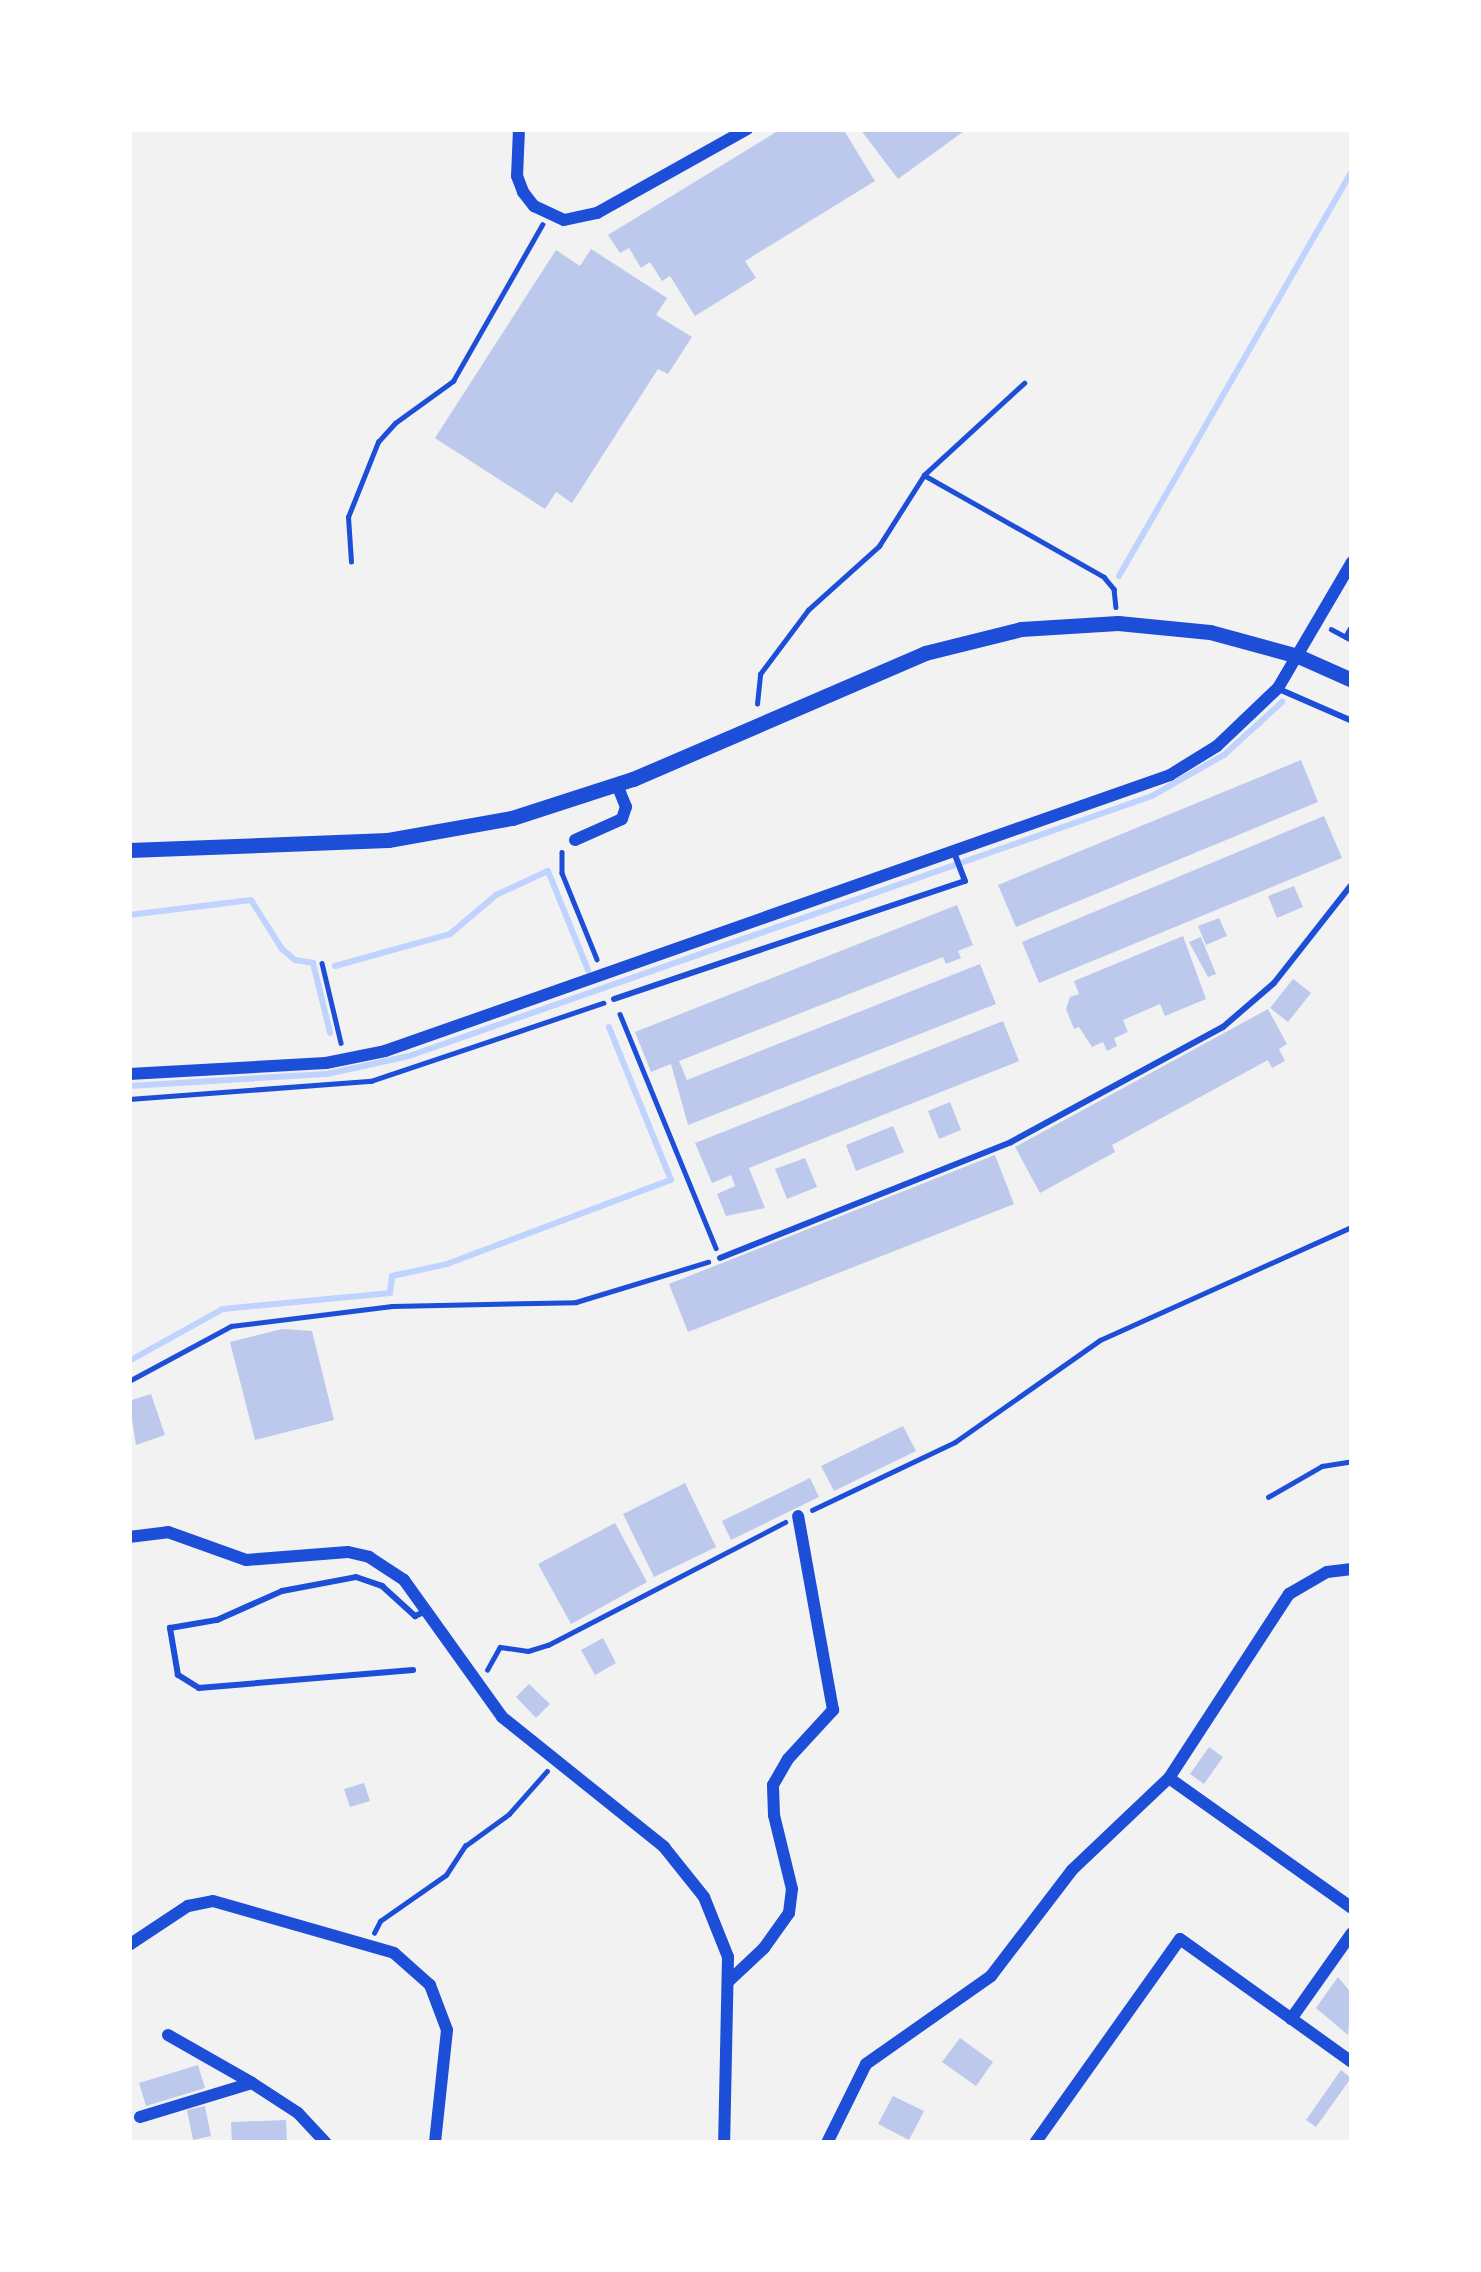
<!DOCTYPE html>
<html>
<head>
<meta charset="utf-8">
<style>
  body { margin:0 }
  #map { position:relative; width:1481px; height:2272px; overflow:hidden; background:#f2f2f2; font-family:"Sofia Sans Condensed",sans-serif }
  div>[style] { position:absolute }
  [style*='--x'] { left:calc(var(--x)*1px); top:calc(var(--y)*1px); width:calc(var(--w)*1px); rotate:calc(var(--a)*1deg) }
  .stream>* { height:6px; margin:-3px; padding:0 3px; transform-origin:3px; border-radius:3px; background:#bfd3fe }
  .building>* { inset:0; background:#bdc9ec }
  .path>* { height:4.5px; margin:-2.25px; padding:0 2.25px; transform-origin:2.25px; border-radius:2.25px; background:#1d4ed8 }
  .service>* { height:6px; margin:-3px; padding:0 3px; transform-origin:3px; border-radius:3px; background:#1d4ed8 }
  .minor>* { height:12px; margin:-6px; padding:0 6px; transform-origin:6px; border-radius:6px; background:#1d4ed8 }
  .tertiary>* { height:15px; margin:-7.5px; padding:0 7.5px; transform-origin:7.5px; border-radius:7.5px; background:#1d4ed8 }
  span { translate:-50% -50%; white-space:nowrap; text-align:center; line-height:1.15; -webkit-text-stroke:12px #fff; paint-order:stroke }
  .frame { position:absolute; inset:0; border:132px solid #fff; pointer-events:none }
</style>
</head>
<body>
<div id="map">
  <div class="stream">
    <div style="--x:1119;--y:576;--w:467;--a:-60.1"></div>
    <div style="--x:129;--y:915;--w:123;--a:-7"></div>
    <div style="--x:251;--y:900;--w:58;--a:57.7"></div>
    <div style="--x:282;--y:949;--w:17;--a:40"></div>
    <div style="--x:295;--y:960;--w:18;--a:9"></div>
    <div style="--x:313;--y:963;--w:72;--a:76.3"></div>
    <div style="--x:335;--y:966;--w:119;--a:-15.5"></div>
    <div style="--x:450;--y:934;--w:60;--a:-40.3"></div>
    <div style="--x:496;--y:895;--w:57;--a:-24.8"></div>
    <div style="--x:548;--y:871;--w:107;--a:68"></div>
    <div style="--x:129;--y:1086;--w:198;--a:-3.5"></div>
    <div style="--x:327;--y:1074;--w:84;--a:-12.4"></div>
    <div style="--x:409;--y:1056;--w:787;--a:-19.29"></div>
    <div style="--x:1152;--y:796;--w:83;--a:-29.7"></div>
    <div style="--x:1224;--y:755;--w:79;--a:-42.4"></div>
    <div style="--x:129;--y:1361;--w:107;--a:-29"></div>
    <div style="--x:223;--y:1309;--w:168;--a:-5.5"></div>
    <div style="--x:390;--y:1293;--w:17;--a:-83"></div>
    <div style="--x:392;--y:1276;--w:56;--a:-12.3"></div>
    <div style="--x:447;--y:1264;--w:239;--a:-20.6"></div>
    <div style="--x:671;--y:1180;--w:165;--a:-112.1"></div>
  </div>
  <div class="building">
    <div style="clip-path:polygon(781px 129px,843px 129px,875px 181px,745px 261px,756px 278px,695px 316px,670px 276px,662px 281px,650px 262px,641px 268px,629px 248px,620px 253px,608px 235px)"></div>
    <div style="clip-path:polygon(860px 129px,967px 129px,898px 179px)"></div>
    <div style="clip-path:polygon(591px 249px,667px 298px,656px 315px,692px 337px,668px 374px,658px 369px,572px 503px,556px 492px,545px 509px,435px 438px,556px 250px,580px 266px)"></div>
    <div style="clip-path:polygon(1301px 760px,1318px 802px,1016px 927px,998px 885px)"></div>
    <div style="clip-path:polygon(1324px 816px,1342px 858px,1039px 983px,1022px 942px)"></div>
    <div style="clip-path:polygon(1294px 886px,1303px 907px,1277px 918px,1268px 896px)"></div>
    <div style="clip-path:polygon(957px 905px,973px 945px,958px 951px,961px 958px,946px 964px,943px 957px,679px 1061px,687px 1080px,980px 964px,996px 1004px,688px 1125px,671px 1064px,651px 1072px,635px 1032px)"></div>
    <div style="clip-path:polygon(1219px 918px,1227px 936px,1206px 945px,1198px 926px)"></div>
    <div style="clip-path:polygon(1183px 936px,1206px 999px,1165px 1016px,1160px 1004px,1123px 1020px,1128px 1032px,1114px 1038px,1117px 1046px,1107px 1051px,1103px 1042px,1092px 1047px,1079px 1027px,1074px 1029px,1066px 1009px,1070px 997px,1079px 994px,1074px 981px)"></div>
    <div style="clip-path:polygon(1201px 937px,1216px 974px,1208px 977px,1189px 942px)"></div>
    <div style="clip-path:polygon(1293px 979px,1311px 993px,1288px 1022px,1270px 1008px)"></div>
    <div style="clip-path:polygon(1268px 1009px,1287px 1044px,1279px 1049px,1285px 1061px,1272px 1068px,1268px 1060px,1112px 1145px,1115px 1152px,1040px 1193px,1015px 1147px)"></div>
    <div style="clip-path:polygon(1003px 1021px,1019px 1061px,749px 1168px,765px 1208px,726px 1216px,717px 1194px,735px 1186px,731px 1175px,712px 1183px,695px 1143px)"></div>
    <div style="clip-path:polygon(950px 1102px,961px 1130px,939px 1139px,928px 1111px)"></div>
    <div style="clip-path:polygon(893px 1126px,904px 1152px,856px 1171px,846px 1145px)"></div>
    <div style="clip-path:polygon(995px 1155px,1014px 1204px,688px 1332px,669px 1284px)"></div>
    <div style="clip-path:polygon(805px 1158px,817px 1187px,787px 1199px,775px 1169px)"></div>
    <div style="clip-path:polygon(282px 1329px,312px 1331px,334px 1420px,255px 1440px,230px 1342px)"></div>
    <div style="clip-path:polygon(151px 1394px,165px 1435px,136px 1445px,129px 1401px)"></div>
    <div style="clip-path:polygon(903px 1426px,916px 1451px,834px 1491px,821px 1466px)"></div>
    <div style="clip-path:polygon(810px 1478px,819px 1497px,731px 1540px,722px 1521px)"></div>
    <div style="clip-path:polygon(685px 1483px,716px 1547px,654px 1577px,623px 1514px)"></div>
    <div style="clip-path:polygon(615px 1523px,647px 1582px,571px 1624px,538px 1564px)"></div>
    <div style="clip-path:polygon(603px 1638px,616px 1663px,595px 1675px,581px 1650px)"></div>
    <div style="clip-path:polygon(529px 1684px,550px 1704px,536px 1718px,516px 1697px)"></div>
    <div style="clip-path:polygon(1209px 1747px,1223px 1757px,1204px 1784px,1190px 1774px)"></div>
    <div style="clip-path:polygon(364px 1783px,370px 1801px,350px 1807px,344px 1789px)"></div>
    <div style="clip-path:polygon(1338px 1977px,1352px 1994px,1348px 2035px,1316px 2008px)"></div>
    <div style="clip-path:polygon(960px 2038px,993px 2062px,976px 2086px,942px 2062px)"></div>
    <div style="clip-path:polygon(198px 2065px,205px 2088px,146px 2106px,139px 2083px)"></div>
    <div style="clip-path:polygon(1341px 2070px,1351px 2078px,1316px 2127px,1306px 2120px)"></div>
    <div style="clip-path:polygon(893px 2096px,924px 2111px,909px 2140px,878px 2124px)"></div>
    <div style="clip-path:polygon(205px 2106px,211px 2136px,193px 2140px,187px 2110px)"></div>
    <div style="clip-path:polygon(286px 2120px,287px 2143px,232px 2143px,231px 2122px)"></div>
  </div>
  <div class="path">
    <div style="--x:924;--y:475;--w:207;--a:29.5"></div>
    <div style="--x:1104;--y:577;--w:16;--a:50"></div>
    <div style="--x:1114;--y:589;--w:18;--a:84"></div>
    <div style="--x:351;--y:562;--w:45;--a:-93.8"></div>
    <div style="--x:348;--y:517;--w:81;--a:-68.2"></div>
    <div style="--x:378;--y:442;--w:25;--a:-48"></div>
    <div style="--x:395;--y:423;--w:72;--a:-35.9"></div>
    <div style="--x:453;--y:381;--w:180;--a:-60.3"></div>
    <div style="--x:1331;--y:629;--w:24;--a:28"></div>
    <div style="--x:1345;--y:637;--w:14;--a:-60"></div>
    <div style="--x:757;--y:704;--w:30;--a:-84"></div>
    <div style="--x:760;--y:674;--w:80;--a:-53.1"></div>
    <div style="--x:808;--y:610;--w:96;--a:-42"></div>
    <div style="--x:879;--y:546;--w:84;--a:-57.6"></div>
    <div style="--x:924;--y:475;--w:136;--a:-42.6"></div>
    <div style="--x:562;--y:852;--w:21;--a:90"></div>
    <div style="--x:562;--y:873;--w:93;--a:67.9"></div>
    <div style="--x:322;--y:963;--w:82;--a:76.6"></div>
    <div style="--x:620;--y:1014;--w:253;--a:67.7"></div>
    <div style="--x:129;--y:1099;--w:243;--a:-4.3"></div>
    <div style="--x:371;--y:1081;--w:245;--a:-18.6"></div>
    <div style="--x:129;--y:1381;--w:116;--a:-28.3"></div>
    <div style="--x:231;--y:1326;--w:162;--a:-7.1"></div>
    <div style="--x:392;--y:1306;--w:184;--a:-1.2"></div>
    <div style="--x:576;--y:1302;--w:138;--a:-16.9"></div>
    <div style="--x:1268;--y:1497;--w:62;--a:-29.9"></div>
    <div style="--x:1322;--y:1466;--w:30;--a:-9"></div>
    <div style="--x:812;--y:1510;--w:158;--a:-25.4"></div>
    <div style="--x:955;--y:1442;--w:177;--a:-35.1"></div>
    <div style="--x:1100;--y:1340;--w:276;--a:-24.2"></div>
    <div style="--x:487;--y:1670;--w:26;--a:-61"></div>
    <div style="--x:500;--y:1647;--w:28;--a:8"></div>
    <div style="--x:528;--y:1651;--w:21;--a:-17"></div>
    <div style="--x:548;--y:1645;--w:267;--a:-27.4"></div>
    <div style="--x:374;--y:1933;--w:13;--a:-63"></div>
    <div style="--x:380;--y:1921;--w:80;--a:-34.9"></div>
    <div style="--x:446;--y:1875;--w:35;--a:-57"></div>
    <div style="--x:465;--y:1846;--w:54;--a:-36"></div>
    <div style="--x:509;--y:1814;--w:57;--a:-48.5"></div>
  </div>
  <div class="service">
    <div style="--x:1281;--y:690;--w:77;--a:23.6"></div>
    <div style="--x:614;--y:999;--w:370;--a:-18.6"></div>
    <div style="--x:965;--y:881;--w:30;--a:-111"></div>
    <div style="--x:720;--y:1258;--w:313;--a:-21.7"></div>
    <div style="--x:1011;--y:1142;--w:241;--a:-28.5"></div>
    <div style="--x:1223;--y:1027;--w:67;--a:-40.8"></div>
    <div style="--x:1274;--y:983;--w:126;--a:-51.8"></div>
    <div style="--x:413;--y:1670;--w:215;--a:175.2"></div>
    <div style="--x:199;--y:1688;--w:25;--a:-148"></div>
    <div style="--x:178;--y:1675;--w:48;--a:-99.7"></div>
    <div style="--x:170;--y:1628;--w:48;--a:-9.7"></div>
    <div style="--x:217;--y:1620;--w:71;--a:-24"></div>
    <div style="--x:282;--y:1591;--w:75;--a:-10.7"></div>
    <div style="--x:356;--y:1577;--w:28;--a:19"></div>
    <div style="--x:382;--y:1586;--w:45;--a:42.3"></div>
    <div style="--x:415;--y:1616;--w:12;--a:-24"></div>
  </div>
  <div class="minor">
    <div style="--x:519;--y:129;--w:47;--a:92.4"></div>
    <div style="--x:517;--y:176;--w:17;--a:69"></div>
    <div style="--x:523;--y:192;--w:18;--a:52"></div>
    <div style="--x:534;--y:206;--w:33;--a:25"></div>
    <div style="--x:564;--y:220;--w:34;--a:-12"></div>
    <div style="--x:597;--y:213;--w:172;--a:-29.2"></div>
    <div style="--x:575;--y:840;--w:51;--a:-24.1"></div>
    <div style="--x:622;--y:819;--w:13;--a:-72"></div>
    <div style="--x:626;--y:807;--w:24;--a:-112"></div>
    <div style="--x:129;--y:1074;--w:197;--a:-3.2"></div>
    <div style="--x:326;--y:1063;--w:60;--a:-11.5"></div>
    <div style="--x:385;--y:1051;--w:832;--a:-19.37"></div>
    <div style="--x:1170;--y:775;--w:55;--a:-31.7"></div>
    <div style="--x:1217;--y:746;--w:84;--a:-43.6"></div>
    <div style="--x:1278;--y:688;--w:146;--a:-59.6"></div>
    <div style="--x:129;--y:1537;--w:39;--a:-7"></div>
    <div style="--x:168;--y:1532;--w:83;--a:19.7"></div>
    <div style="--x:246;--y:1560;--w:102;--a:-4.5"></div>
    <div style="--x:348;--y:1552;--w:22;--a:13"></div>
    <div style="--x:369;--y:1557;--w:42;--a:33.3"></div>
    <div style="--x:404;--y:1580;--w:168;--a:54.4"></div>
    <div style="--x:502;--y:1717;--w:208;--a:38.7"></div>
    <div style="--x:664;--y:1847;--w:64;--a:51.3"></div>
    <div style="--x:704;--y:1897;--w:65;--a:68.2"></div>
    <div style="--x:728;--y:1957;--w:186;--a:91.2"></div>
    <div style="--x:1169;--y:1778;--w:224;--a:35.4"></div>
    <div style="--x:129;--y:1945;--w:71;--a:-33.5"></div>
    <div style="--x:188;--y:1906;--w:25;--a:-11"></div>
    <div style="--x:213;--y:1901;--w:188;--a:16"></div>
    <div style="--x:394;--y:1953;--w:48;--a:41.6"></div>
    <div style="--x:430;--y:1985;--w:48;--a:69.3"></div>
    <div style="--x:447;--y:2030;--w:114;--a:96.1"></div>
    <div style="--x:729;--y:1981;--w:48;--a:-43.3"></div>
    <div style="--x:764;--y:1948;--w:43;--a:-54.5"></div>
    <div style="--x:789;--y:1913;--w:24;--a:-83"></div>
    <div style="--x:792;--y:1889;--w:76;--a:-103.7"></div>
    <div style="--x:774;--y:1815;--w:30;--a:-92"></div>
    <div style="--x:773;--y:1785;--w:30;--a:-60"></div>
    <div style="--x:788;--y:1759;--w:67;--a:-47.4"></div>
    <div style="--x:833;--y:1710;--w:197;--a:-100.2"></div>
    <div style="--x:1291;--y:2019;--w:105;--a:-54.7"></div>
    <div style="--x:168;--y:2035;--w:97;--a:29.7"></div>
    <div style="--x:140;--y:2117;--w:117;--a:-16.9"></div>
    <div style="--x:252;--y:2083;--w:55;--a:33.1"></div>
    <div style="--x:298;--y:2113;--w:41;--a:47"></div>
    <div style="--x:827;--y:2143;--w:88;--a:-63.7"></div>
    <div style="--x:866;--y:2064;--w:153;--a:-35.1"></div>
    <div style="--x:991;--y:1976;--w:133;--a:-52.6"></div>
    <div style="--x:1072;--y:1870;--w:134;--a:-43.5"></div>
    <div style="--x:1169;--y:1778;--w:220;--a:-56.9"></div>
    <div style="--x:1289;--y:1594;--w:44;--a:-30.1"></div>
    <div style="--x:1327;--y:1572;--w:25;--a:-7"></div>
    <div style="--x:1035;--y:2143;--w:250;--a:-54.6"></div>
    <div style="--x:1180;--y:1939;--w:211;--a:35.6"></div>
  </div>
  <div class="tertiary">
    <div style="--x:129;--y:850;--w:259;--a:-2.2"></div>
    <div style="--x:388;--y:840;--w:126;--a:-10.1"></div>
    <div style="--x:512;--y:818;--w:127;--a:-17.9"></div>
    <div style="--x:633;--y:779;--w:318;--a:-23.3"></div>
    <div style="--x:925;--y:653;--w:99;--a:-14"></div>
    <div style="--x:1021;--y:629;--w:97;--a:-3.5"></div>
    <div style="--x:1118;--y:623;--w:92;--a:5.6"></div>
    <div style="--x:1210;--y:632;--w:91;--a:15.3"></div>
    <div style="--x:1298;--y:656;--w:59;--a:24"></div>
  </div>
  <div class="frame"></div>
</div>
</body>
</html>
